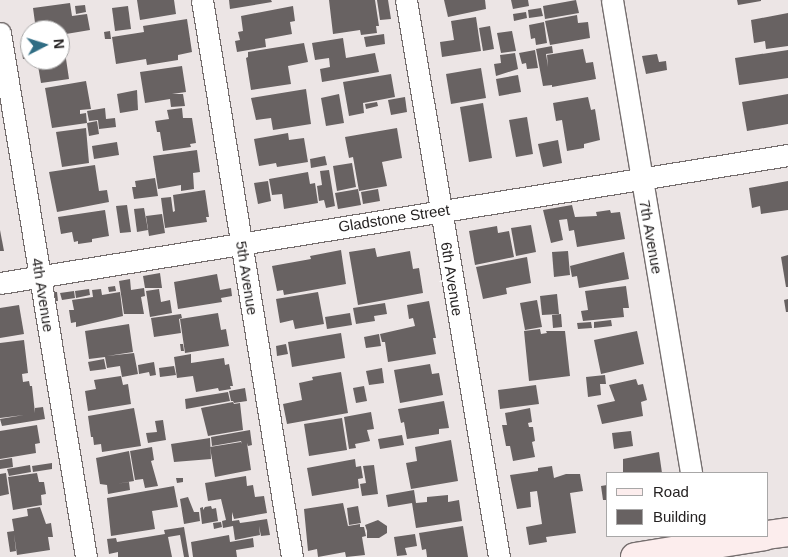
<!DOCTYPE html>
<html>
<head>
<meta charset="utf-8">
<style>
  body { margin:0 }
  #map { position:relative; width:788px; height:557px; overflow:hidden; background:#ece5e5; font-family:Helvetica,sans-serif }
  div>[style] { position:absolute }
  [style*='--x'] { left:calc(var(--x)*1px); top:calc(var(--y)*1px); width:calc(var(--w)*1px); rotate:calc(var(--a)*1deg) }
  .building>* { inset:0; background:#686262 }
  .roads { filter:drop-shadow(1px 0 #756e6e) drop-shadow(-1px 0 #756e6e) drop-shadow(0 1px #756e6e) drop-shadow(0 -1px #756e6e) }
  .street>* { height:21px; margin:-10.5px; padding:0 10.5px; transform-origin:10.5px; border-radius:10.5px; background:#fff }
  .secondary>* { height:28px; margin:-14px; padding:0 14px; transform-origin:14px; border-radius:14px; background:#fceded }
  span { translate:-50% -50%; white-space:nowrap; text-align:center; line-height:1.15; -webkit-text-stroke:5px #fff; paint-order:stroke }
  .street-label { font-size:15px; color:#252222 }
  .legend { position:absolute; left:606px; top:472px; width:162px; height:65px; box-sizing:border-box; background:#fff; border:1px solid #a8a7a7; margin:0; padding:6px 9px; list-style:none; font-size:15px; color:#252222 }
  .legend li { display:flex; align-items:center; gap:10px; height:25px }
  .legend b { width:25px; border:1px solid #a8a7a7 }
  .north { position:absolute; left:20px; top:20px; width:50px; height:50px; box-sizing:border-box; background:#fff; border:1px solid #a8a7a7; border-radius:50%; rotate:85deg; font-size:14px; font-weight:700; line-height:20px; text-align:center; color:#252222 }
  .north::after { content:''; display:block; margin:auto; width:18px; height:22px; background:#306d84; clip-path:polygon(50% 0,100% 100%,50% 72%,0 100%) }
</style>
</head>
<body>
<div id="map">
  <div class="building">
    <div style="clip-path:polygon(137px 0,174px 0,176px 14px,140px 20px)"></div>
    <div style="clip-path:polygon(229px 0,271px 0,272px 2px,230px 9px)"></div>
    <div style="clip-path:polygon(329px 0,375px 0,379px 26px,376px 26px,377px 33px,361px 35px,360px 30px,333px 34px)"></div>
    <div style="clip-path:polygon(377px 0,388px 0,391px 19px,380px 20px)"></div>
    <div style="clip-path:polygon(444px 0,485px 0,486px 9px,448px 17px)"></div>
    <div style="clip-path:polygon(511px 0,528px 0,529px 6px,513px 9px)"></div>
    <div style="clip-path:polygon(576px 0,579px 13px,545px 19px,543px 6px)"></div>
    <div style="clip-path:polygon(737px 0,761px 0,761px 1px,738px 5px)"></div>
    <div style="clip-path:polygon(70px 3px,72px 16px,87px 14px,90px 30px,60px 35px,60px 30px,36px 30px,33px 8px)"></div>
    <div style="clip-path:polygon(85px 5px,86px 12px,76px 14px,75px 6px)"></div>
    <div style="clip-path:polygon(128px 6px,131px 29px,115px 31px,112px 8px)"></div>
    <div style="clip-path:polygon(293px 6px,295px 21px,290px 22px,292px 34px,265px 39px,266px 47px,237px 52px,235px 41px,240px 40px,238px 32px,243px 31px,241px 16px)"></div>
    <div style="clip-path:polygon(541px 8px,543px 16px,529px 18px,528px 10px)"></div>
    <div style="clip-path:polygon(526px 12px,527px 18px,514px 21px,513px 14px)"></div>
    <div style="clip-path:polygon(788px 13px,788px 46px,766px 49px,765px 41px,754px 43px,751px 20px)"></div>
    <div style="clip-path:polygon(577px 15px,578px 23px,588px 22px,590px 38px,550px 45px,545px 21px)"></div>
    <div style="clip-path:polygon(476px 17px,481px 51px,442px 57px,440px 42px,454px 40px,451px 21px)"></div>
    <div style="clip-path:polygon(187px 19px,192px 52px,178px 55px,178px 60px,147px 65px,146px 59px,116px 64px,112px 37px,144px 32px,143px 26px)"></div>
    <div style="clip-path:polygon(544px 22px,547px 43px,536px 45px,535px 38px,531px 39px,529px 25px)"></div>
    <div style="clip-path:polygon(490px 26px,494px 49px,483px 51px,479px 28px)"></div>
    <div style="clip-path:polygon(110px 31px,111px 39px,105px 39px,104px 32px)"></div>
    <div style="clip-path:polygon(512px 31px,516px 51px,501px 53px,497px 33px)"></div>
    <div style="clip-path:polygon(384px 34px,385px 44px,366px 47px,364px 37px)"></div>
    <div style="clip-path:polygon(343px 38px,346px 58px,375px 53px,379px 72px,322px 82px,320px 69px,330px 67px,329px 58px,315px 60px,312px 43px)"></div>
    <div style="clip-path:polygon(67px 41px,68px 51px,65px 52px,69px 79px,41px 83px,37px 60px,60px 60px,60px 42px)"></div>
    <div style="clip-path:polygon(304px 43px,308px 62px,288px 66px,291px 84px,251px 90px,246px 58px,248px 57px,248px 52px)"></div>
    <div style="clip-path:polygon(30px 46px,30px 58px,23px 59px,21px 47px)"></div>
    <div style="clip-path:polygon(552px 46px,553px 53px,546px 54px,548px 67px,547px 55px,583px 49px,586px 63px,593px 62px,596px 79px,552px 87px,552px 85px,543px 86px,536px 49px)"></div>
    <div style="clip-path:polygon(535px 50px,538px 68px,527px 69px,526px 63px,522px 64px,519px 53px)"></div>
    <div style="clip-path:polygon(788px 50px,788px 78px,739px 85px,735px 58px)"></div>
    <div style="clip-path:polygon(515px 53px,518px 69px,496px 76px,494px 64px,501px 63px,500px 55px)"></div>
    <div style="clip-path:polygon(657px 54px,659px 62px,666px 61px,667px 70px,646px 74px,642px 56px)"></div>
    <div style="clip-path:polygon(182px 66px,186px 92px,172px 94px,183px 94px,185px 106px,171px 107px,170px 99px,145px 103px,140px 72px)"></div>
    <div style="clip-path:polygon(481px 68px,486px 98px,451px 104px,446px 74px)"></div>
    <div style="clip-path:polygon(391px 74px,395px 97px,363px 103px,364px 113px,349px 116px,343px 82px)"></div>
    <div style="clip-path:polygon(518px 75px,521px 92px,499px 96px,496px 79px)"></div>
    <div style="clip-path:polygon(86px 81px,91px 109px,80px 110px,80px 114px,86px 113px,87px 123px,52px 128px,45px 88px)"></div>
    <div style="clip-path:polygon(306px 89px,311px 124px,273px 130px,271px 118px,256px 120px,251px 98px)"></div>
    <div style="clip-path:polygon(137px 90px,138px 110px,120px 113px,117px 94px)"></div>
    <div style="clip-path:polygon(339px 94px,344px 123px,326px 126px,321px 98px)"></div>
    <div style="clip-path:polygon(788px 94px,788px 124px,747px 131px,742px 102px)"></div>
    <div style="clip-path:polygon(405px 97px,407px 112px,391px 115px,388px 100px)"></div>
    <div style="clip-path:polygon(588px 97px,591px 110px,595px 109px,600px 140px,584px 144px,584px 148px,567px 151px,562px 120px,556px 121px,553px 103px)"></div>
    <div style="clip-path:polygon(377px 102px,378px 106px,366px 109px,365px 104px)"></div>
    <div style="clip-path:polygon(483px 103px,492px 158px,469px 162px,460px 107px)"></div>
    <div style="clip-path:polygon(105px 108px,106px 119px,115px 118px,116px 127px,99px 129px,98px 120px,89px 121px,87px 111px)"></div>
    <div style="clip-path:polygon(182px 108px,183px 118px,192px 118px,196px 143px,190px 144px,191px 147px,163px 151px,160px 132px,157px 132px,155px 121px,169px 119px,167px 110px)"></div>
    <div style="clip-path:polygon(527px 117px,533px 154px,516px 157px,509px 120px)"></div>
    <div style="clip-path:polygon(97px 121px,99px 134px,89px 136px,87px 123px)"></div>
    <div style="clip-path:polygon(86px 128px,89px 163px,62px 167px,56px 132px)"></div>
    <div style="clip-path:polygon(397px 128px,402px 158px,382px 162px,387px 186px,359px 191px,353px 157px,349px 158px,345px 137px)"></div>
    <div style="clip-path:polygon(288px 133px,289px 140px,304px 138px,308px 162px,277px 167px,276px 163px,259px 166px,254px 139px)"></div>
    <div style="clip-path:polygon(558px 140px,562px 163px,543px 167px,538px 144px)"></div>
    <div style="clip-path:polygon(117px 142px,119px 155px,94px 159px,92px 146px)"></div>
    <div style="clip-path:polygon(197px 150px,200px 172px,193px 173px,194px 189px,181px 191px,181px 185px,158px 189px,153px 156px)"></div>
    <div style="clip-path:polygon(325px 156px,327px 165px,311px 168px,310px 159px)"></div>
    <div style="clip-path:polygon(352px 163px,356px 187px,337px 191px,333px 166px)"></div>
    <div style="clip-path:polygon(95px 165px,99px 191px,107px 190px,109px 202px,57px 212px,49px 172px)"></div>
    <div style="clip-path:polygon(329px 170px,335px 206px,326px 208px,324px 200px,319px 201px,317px 186px,322px 185px,320px 171px)"></div>
    <div style="clip-path:polygon(308px 172px,310px 184px,315px 183px,318px 203px,284px 209px,282px 194px,272px 195px,269px 179px)"></div>
    <div style="clip-path:polygon(155px 178px,158px 196px,134px 199px,132px 187px,136px 187px,135px 181px)"></div>
    <div style="clip-path:polygon(268px 181px,271px 201px,258px 204px,254px 183px)"></div>
    <div style="clip-path:polygon(788px 181px,788px 210px,761px 214px,760px 206px,752px 208px,749px 188px)"></div>
    <div style="clip-path:polygon(358px 189px,361px 205px,338px 209px,335px 193px)"></div>
    <div style="clip-path:polygon(378px 189px,380px 201px,363px 204px,361px 192px)"></div>
    <div style="clip-path:polygon(205px 190px,209px 217px,206px 217px,207px 222px,165px 228px,161px 198px,171px 197px,173px 212px,175px 211px,173px 195px)"></div>
    <div style="clip-path:polygon(127px 205px,131px 232px,120px 233px,116px 206px)"></div>
    <div style="clip-path:polygon(572px 205px,575px 217px,597px 216px,596px 212px,610px 210px,611px 213px,620px 212px,625px 239px,577px 247px,574px 230px,569px 231px,567px 219px,559px 220px,563px 240px,551px 243px,543px 210px)"></div>
    <div style="clip-path:polygon(144px 208px,148px 230px,137px 232px,134px 209px)"></div>
    <div style="clip-path:polygon(105px 210px,109px 236px,92px 239px,92px 242px,78px 244px,78px 241px,74px 242px,72px 232px,61px 234px,58px 217px)"></div>
    <div style="clip-path:polygon(162px 214px,165px 233px,149px 236px,146px 216px)"></div>
    <div style="clip-path:polygon(531px 225px,536px 252px,516px 256px,511px 228px)"></div>
    <div style="clip-path:polygon(497px 226px,498px 233px,509px 231px,514px 257px,475px 265px,469px 231px)"></div>
    <div style="clip-path:polygon(0 230px,4px 251px,0 251px)"></div>
    <div style="clip-path:polygon(375px 248px,377px 257px,410px 251px,413px 269px,419px 268px,423px 293px,358px 305px,349px 252px)"></div>
    <div style="clip-path:polygon(341px 250px,346px 284px,284px 295px,283px 290px,277px 291px,272px 266px,311px 259px,310px 256px)"></div>
    <div style="clip-path:polygon(568px 251px,570px 275px,554px 277px,552px 252px)"></div>
    <div style="clip-path:polygon(624px 252px,629px 279px,579px 288px,577px 276px,572px 277px,570px 266px)"></div>
    <div style="clip-path:polygon(788px 255px,788px 287px,786px 287px,781px 257px)"></div>
    <div style="clip-path:polygon(527px 257px,531px 283px,506px 288px,507px 294px,483px 299px,476px 267px)"></div>
    <div style="clip-path:polygon(160px 273px,162px 288px,145px 288px,143px 276px)"></div>
    <div style="clip-path:polygon(217px 274px,220px 290px,231px 288px,232px 296px,221px 298px,222px 302px,178px 309px,174px 282px)"></div>
    <div style="clip-path:polygon(130px 279px,131px 290px,144px 288px,145px 296px,141px 297px,144px 314px,124px 314px,119px 281px)"></div>
    <div style="clip-path:polygon(115px 286px,116px 291px,109px 292px,108px 287px)"></div>
    <div style="clip-path:polygon(626px 286px,629px 308px,623px 308px,624px 317px,583px 321px,581px 311px,588px 310px,585px 291px)"></div>
    <div style="clip-path:polygon(89px 289px,90px 295px,76px 298px,75px 291px)"></div>
    <div style="clip-path:polygon(101px 289px,102px 295px,120px 292px,123px 316px,76px 327px,76px 322px,71px 323px,69px 310px,74px 310px,72px 300px,93px 297px,92px 290px)"></div>
    <div style="clip-path:polygon(159px 289px,161px 302px,170px 300px,172px 313px,150px 317px,146px 291px)"></div>
    <div style="clip-path:polygon(74px 291px,75px 298px,62px 300px,60px 293px)"></div>
    <div style="clip-path:polygon(53px 292px,57px 292px,58px 301px,55px 301px)"></div>
    <div style="clip-path:polygon(318px 292px,324px 324px,295px 329px,293px 320px,280px 323px,276px 299px)"></div>
    <div style="clip-path:polygon(557px 294px,559px 314px,542px 315px,540px 296px)"></div>
    <div style="clip-path:polygon(788px 299px,788px 312px,786px 312px,784px 300px)"></div>
    <div style="clip-path:polygon(537px 300px,542px 327px,525px 330px,520px 303px)"></div>
    <div style="clip-path:polygon(429px 301px,436px 338px,433px 338px,436px 354px,388px 362px,385px 342px,382px 342px,380px 334px,415px 326px,413px 318px,409px 319px,407px 305px)"></div>
    <div style="clip-path:polygon(385px 303px,387px 314px,374px 316px,375px 321px,356px 324px,353px 308px)"></div>
    <div style="clip-path:polygon(19px 305px,24px 334px,0 338px,0 308px)"></div>
    <div style="clip-path:polygon(218px 313px,221px 330px,226px 329px,229px 346px,185px 353px,180px 319px)"></div>
    <div style="clip-path:polygon(350px 313px,352px 325px,327px 329px,325px 317px)"></div>
    <div style="clip-path:polygon(181px 314px,182px 318px,179px 319px,181px 333px,154px 337px,151px 318px)"></div>
    <div style="clip-path:polygon(561px 314px,562px 327px,553px 328px,552px 315px)"></div>
    <div style="clip-path:polygon(611px 320px,612px 326px,594px 328px,594px 322px)"></div>
    <div style="clip-path:polygon(591px 322px,592px 328px,578px 329px,577px 323px)"></div>
    <div style="clip-path:polygon(129px 324px,133px 352px,107px 356px,134px 353px,138px 374px,122px 377px,120px 366px,107px 368px,105px 357px,89px 359px,85px 331px)"></div>
    <div style="clip-path:polygon(540px 329px,541px 334px,547px 333px,546px 331px,565px 331px,570px 376px,529px 381px,524px 331px)"></div>
    <div style="clip-path:polygon(637px 331px,644px 364px,601px 374px,594px 340px)"></div>
    <div style="clip-path:polygon(341px 333px,345px 358px,292px 367px,288px 342px)"></div>
    <div style="clip-path:polygon(379px 334px,381px 346px,366px 348px,364px 337px)"></div>
    <div style="clip-path:polygon(24px 340px,28px 373px,22px 374px,23px 382px,29px 381px,30px 386px,32px 386px,35px 413px,35px 408px,43px 407px,45px 419px,2px 426px,0 419px,24px 415px,0 418px,0 343px)"></div>
    <div style="clip-path:polygon(180px 344px,183px 344px,184px 351px,181px 351px)"></div>
    <div style="clip-path:polygon(286px 344px,288px 354px,277px 356px,276px 346px)"></div>
    <div style="clip-path:polygon(191px 354px,191px 363px,224px 358px,225px 365px,229px 364px,233px 386px,230px 386px,231px 389px,219px 391px,218px 388px,196px 392px,193px 376px,177px 378px,174px 357px)"></div>
    <div style="clip-path:polygon(104px 359px,106px 369px,90px 371px,88px 362px)"></div>
    <div style="clip-path:polygon(154px 362px,156px 375px,150px 376px,149px 372px,139px 374px,138px 365px)"></div>
    <div style="clip-path:polygon(430px 364px,432px 374px,439px 373px,443px 395px,400px 403px,394px 370px)"></div>
    <div style="clip-path:polygon(174px 366px,176px 375px,160px 377px,159px 368px)"></div>
    <div style="clip-path:polygon(382px 368px,384px 383px,369px 385px,366px 371px)"></div>
    <div style="clip-path:polygon(341px 372px,348px 413px,287px 424px,283px 404px,302px 400px,299px 383px,313px 380px,312px 377px)"></div>
    <div style="clip-path:polygon(605px 375px,606px 384px,600px 384px,601px 395px,588px 397px,586px 377px)"></div>
    <div style="clip-path:polygon(121px 376px,123px 385px,128px 384px,131px 404px,88px 411px,85px 391px,96px 389px,94px 380px)"></div>
    <div style="clip-path:polygon(636px 379px,638px 385px,643px 384px,647px 400px,641px 402px,643px 416px,602px 424px,597px 405px,615px 401px,609px 385px)"></div>
    <div style="clip-path:polygon(536px 385px,539px 404px,500px 409px,498px 390px)"></div>
    <div style="clip-path:polygon(364px 386px,367px 401px,356px 403px,353px 388px)"></div>
    <div style="clip-path:polygon(245px 388px,247px 401px,234px 403px,233px 401px,231px 401px,229px 391px)"></div>
    <div style="clip-path:polygon(228px 392px,230px 401px,186px 409px,185px 399px)"></div>
    <div style="clip-path:polygon(444px 401px,449px 428px,439px 429px,439px 434px,407px 439px,404px 422px,401px 423px,398px 409px)"></div>
    <div style="clip-path:polygon(233px 402px,234px 404px,240px 403px,243px 430px,208px 436px,201px 408px)"></div>
    <div style="clip-path:polygon(134px 408px,141px 446px,102px 452px,101px 444px,94px 445px,93px 437px,91px 437px,88px 416px)"></div>
    <div style="clip-path:polygon(530px 408px,532px 422px,528px 423px,529px 427px,533px 427px,535px 441px,532px 442px,535px 457px,513px 461px,510px 446px,506px 446px,502px 425px,507px 425px,505px 413px)"></div>
    <div style="clip-path:polygon(371px 412px,374px 429px,367px 430px,370px 441px,355px 444px,356px 448px,349px 449px,344px 417px)"></div>
    <div style="clip-path:polygon(342px 418px,347px 450px,309px 456px,304px 424px)"></div>
    <div style="clip-path:polygon(163px 420px,166px 440px,148px 443px,146px 433px,157px 432px,155px 421px)"></div>
    <div style="clip-path:polygon(37px 425px,40px 443px,35px 444px,36px 453px,0 459px,0 431px)"></div>
    <div style="clip-path:polygon(250px 430px,252px 445px,248px 446px,247px 443px,251px 470px,215px 477px,210px 447px,241px 442px,242px 444px,241px 441px,212px 446px,211px 437px)"></div>
    <div style="clip-path:polygon(631px 431px,633px 446px,614px 449px,612px 433px)"></div>
    <div style="clip-path:polygon(402px 435px,404px 445px,380px 449px,378px 439px)"></div>
    <div style="clip-path:polygon(210px 438px,211px 459px,174px 462px,171px 444px)"></div>
    <div style="clip-path:polygon(451px 440px,458px 481px,411px 489px,406px 463px,417px 461px,415px 447px)"></div>
    <div style="clip-path:polygon(152px 447px,154px 460px,151px 461px,158px 486px,145px 488px,143px 479px,135px 480px,130px 451px)"></div>
    <div style="clip-path:polygon(129px 451px,134px 481px,116px 484px,129px 482px,130px 490px,108px 494px,107px 485px,100px 484px,96px 458px)"></div>
    <div style="clip-path:polygon(659px 452px,662px 473px,623px 473px,623px 459px)"></div>
    <div style="clip-path:polygon(12px 458px,13px 467px,0 469px,0 460px)"></div>
    <div style="clip-path:polygon(355px 459px,356px 467px,361px 466px,363px 478px,358px 479px,359px 488px,312px 496px,307px 468px)"></div>
    <div style="clip-path:polygon(52px 463px,52px 469px,33px 472px,32px 466px)"></div>
    <div style="clip-path:polygon(30px 465px,31px 472px,9px 476px,7px 469px)"></div>
    <div style="clip-path:polygon(374px 465px,378px 494px,362px 496px,360px 484px,366px 483px,363px 466px)"></div>
    <div style="clip-path:polygon(552px 466px,554px 478px,566px 474px,580px 474px,583px 491px,570px 493px,576px 533px,546px 537px,547px 542px,529px 545px,526px 527px,542px 524px,537px 491px,530px 492px,531px 507px,517px 509px,510px 475px,538px 471px,538px 468px)"></div>
    <div style="clip-path:polygon(6px 473px,9px 494px,0 496px,0 474px)"></div>
    <div style="clip-path:polygon(37px 473px,39px 482px,44px 482px,46px 494px,41px 495px,42px 505px,13px 510px,8px 477px)"></div>
    <div style="clip-path:polygon(246px 476px,247px 486px,253px 485px,255px 497px,264px 496px,267px 513px,234px 519px,232px 512px,232px 521px,239px 520px,240px 523px,267px 519px,270px 535px,261px 536px,259px 526px,260px 535px,235px 540px,233px 526px,223px 528px,222px 521px,226px 520px,221px 499px,208px 501px,205px 483px)"></div>
    <div style="clip-path:polygon(176px 478px,183px 478px,183px 482px,177px 483px)"></div>
    <div style="clip-path:polygon(607px 485px,607px 500px,603px 500px,601px 486px)"></div>
    <div style="clip-path:polygon(174px 486px,178px 507px,152px 511px,155px 529px,111px 536px,107px 498px)"></div>
    <div style="clip-path:polygon(414px 490px,416px 503px,427px 502px,427px 497px,448px 495px,448px 502px,459px 500px,462px 521px,416px 528px,412px 503px,388px 507px,386px 495px)"></div>
    <div style="clip-path:polygon(188px 497px,194px 512px,199px 512px,200px 521px,184px 524px,180px 499px)"></div>
    <div style="clip-path:polygon(343px 503px,348px 526px,360px 524px,360px 527px,364px 527px,366px 536px,362px 537px,365px 555px,346px 557px,345px 552px,318px 557px,317px 549px,308px 551px,304px 509px)"></div>
    <div style="clip-path:polygon(211px 506px,212px 509px,216px 508px,218px 521px,202px 524px,200px 508px,203px 507px,203px 510px,205px 507px)"></div>
    <div style="clip-path:polygon(358px 506px,361px 523px,349px 525px,347px 508px)"></div>
    <div style="clip-path:polygon(40px 507px,46px 524px,51px 523px,53px 537px,48px 537px,50px 550px,17px 555px,14px 534px,16px 551px,10px 552px,7px 532px,14px 531px,12px 519px,28px 516px,27px 509px)"></div>
    <div style="clip-path:polygon(378px 520px,387px 526px,387px 533px,379px 538px,367px 538px,367px 531px,365px 525px)"></div>
    <div style="clip-path:polygon(221px 522px,222px 527px,214px 529px,213px 523px)"></div>
    <div style="clip-path:polygon(463px 526px,468px 557px,427px 557px,426px 549px,422px 550px,419px 533px)"></div>
    <div style="clip-path:polygon(184px 527px,189px 557px,184px 557px,180px 535px,168px 537px,172px 557px,118px 557px,118px 552px,109px 554px,107px 539px,116px 538px,117px 542px,165px 534px,164px 530px)"></div>
    <div style="clip-path:polygon(415px 534px,417px 546px,405px 548px,407px 555px,397px 556px,394px 537px)"></div>
    <div style="clip-path:polygon(229px 535px,230px 542px,253px 538px,254px 547px,236px 550px,237px 557px,193px 557px,191px 542px)"></div>
  </div>
  <div class="roads">
    <div class="street">
      <div style="--x:202;--y:0;--w:564;--a:80.82"></div>
      <div style="--x:406;--y:0;--w:565;--a:80.52"></div>
      <div style="--x:612;--y:0;--w:480;--a:80.5"></div>
      <div style="--x:0;--y:33;--w:531;--a:80.68"></div>
      <div style="--x:0;--y:283;--w:798;--a:-9.23"></div>
    </div>
    <div class="secondary">
      <div style="--x:767;--y:535;--w:21;--a:-8"></div>
      <div style="--x:635;--y:557;--w:131;--a:-9.2"></div>
    </div>
  </div>
  <div class="street-label">
    <span style="left:394px;top:218px;rotate:-9deg">Gladstone Street</span>
    <span style="left:651px;top:237px;rotate:80deg">7th Avenue</span>
    <span style="left:247px;top:278px;rotate:81deg">5th Avenue</span>
    <span style="left:452px;top:279px;rotate:81deg">6th Avenue</span>
    <span style="left:43px;top:295px;rotate:81deg">4th Avenue</span>
  </div>
  <ul class="legend">
  <li><b style="height:6px;background:#fceded"></b>Road</li>
  <li><b style="height:14px;background:#686262"></b>Building</li>
  </ul>
  <div class="north">N</div>
</div>
</body>
</html>
